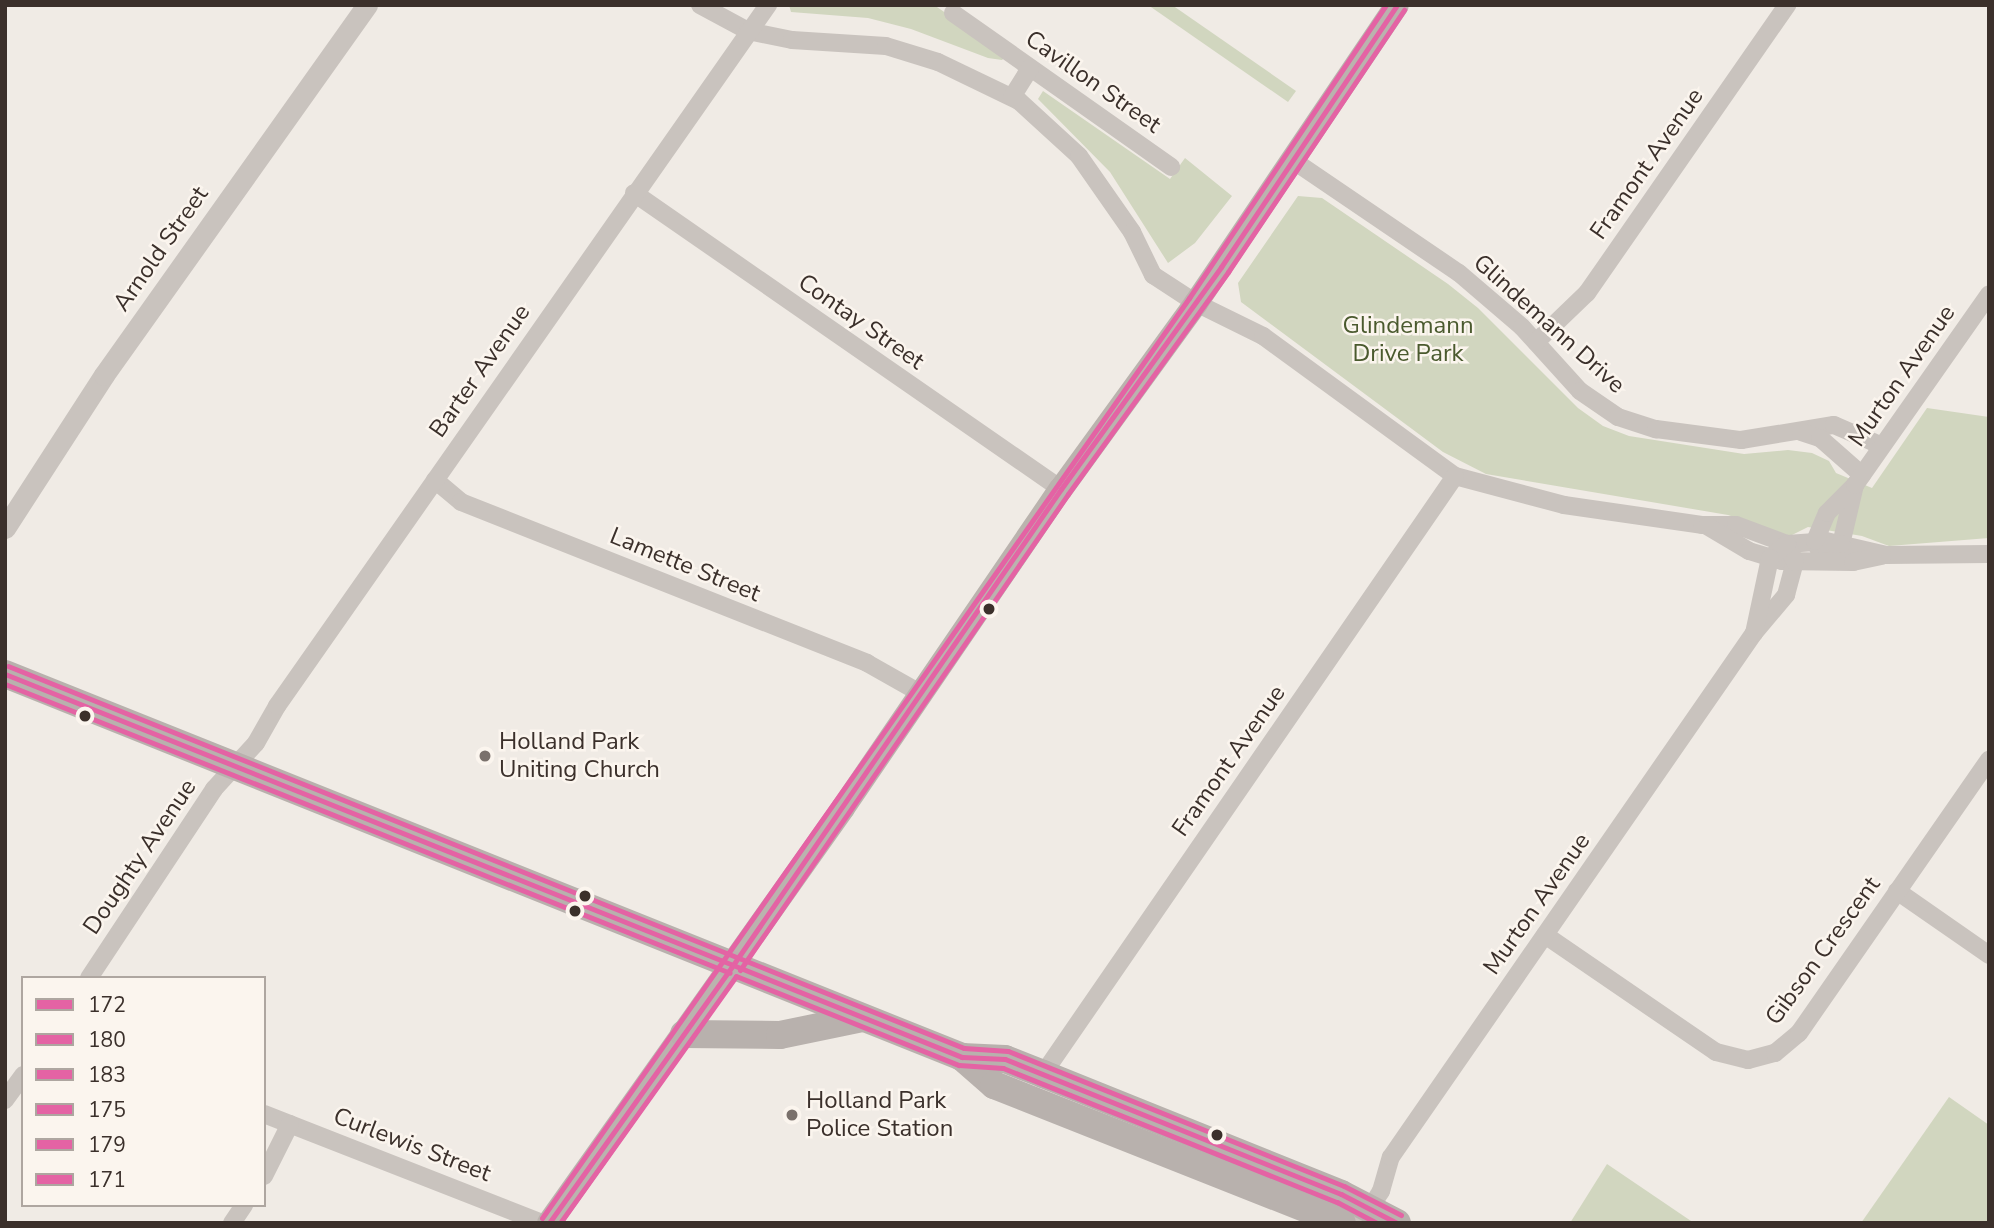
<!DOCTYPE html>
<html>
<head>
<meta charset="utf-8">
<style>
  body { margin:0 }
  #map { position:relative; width:1994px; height:1228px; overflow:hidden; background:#f0ebe5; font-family:"Nunito Sans",sans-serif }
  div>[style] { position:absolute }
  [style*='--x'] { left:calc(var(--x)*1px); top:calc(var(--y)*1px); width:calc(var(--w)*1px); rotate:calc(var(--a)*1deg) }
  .green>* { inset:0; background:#d1d6bf }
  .minor>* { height:18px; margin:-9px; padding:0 9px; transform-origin:9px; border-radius:9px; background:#c9c3be }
  .tertiary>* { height:21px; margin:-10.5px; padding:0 10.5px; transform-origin:10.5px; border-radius:10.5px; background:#c9c3be }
  .secondary>* { height:24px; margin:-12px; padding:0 12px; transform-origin:12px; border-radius:12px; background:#bab3ae }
  .primary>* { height:28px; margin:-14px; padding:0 14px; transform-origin:14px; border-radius:14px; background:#b8b1ad }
  .bus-1>* { height:5px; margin:-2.5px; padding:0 2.5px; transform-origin:2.5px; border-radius:2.5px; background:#e463a4 }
  .bus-2>* { height:5px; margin:-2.5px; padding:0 2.5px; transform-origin:2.5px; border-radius:2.5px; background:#e463a4 }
  .bus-3>* { height:5px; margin:-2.5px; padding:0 2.5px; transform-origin:2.5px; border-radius:2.5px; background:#e463a4 }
  .bus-4>* { height:5px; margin:-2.5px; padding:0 2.5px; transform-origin:2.5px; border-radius:2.5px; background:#e463a4 }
  .bus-5>* { height:5px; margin:-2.5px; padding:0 2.5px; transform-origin:2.5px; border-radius:2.5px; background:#e463a4 }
  .bus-6>* { height:5px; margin:-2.5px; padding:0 2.5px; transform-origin:2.5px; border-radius:2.5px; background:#e463a4 }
  .dots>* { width:19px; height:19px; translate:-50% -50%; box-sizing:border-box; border:4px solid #fbf5ee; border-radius:50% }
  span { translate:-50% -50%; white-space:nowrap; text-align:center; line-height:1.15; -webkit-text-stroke:5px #fbf5ee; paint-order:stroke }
  .street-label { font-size:24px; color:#3b302b }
  .park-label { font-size:24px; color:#4a5a2e }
  .poi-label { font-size:24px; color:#3b302b }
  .left { translate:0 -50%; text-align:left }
  .frame { position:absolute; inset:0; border:7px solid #3b302b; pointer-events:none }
  .legend { position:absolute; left:21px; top:976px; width:245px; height:231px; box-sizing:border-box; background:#fbf5ee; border:2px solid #aea6a0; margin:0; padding:9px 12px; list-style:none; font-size:21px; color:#3b302b }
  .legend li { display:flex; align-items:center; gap:14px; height:35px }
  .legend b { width:35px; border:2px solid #aea6a0 }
</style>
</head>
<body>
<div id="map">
  <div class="green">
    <div style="clip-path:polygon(789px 5px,934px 5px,1007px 55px,1002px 60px,988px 58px,911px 29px,868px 18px,791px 12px)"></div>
    <div style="clip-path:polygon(1148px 5px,1172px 5px,1296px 91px,1288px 102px)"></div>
    <div style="clip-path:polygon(1043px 91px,1170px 179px,1185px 158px,1232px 196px,1195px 243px,1168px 263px,1110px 172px,1038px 99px)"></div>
    <div style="clip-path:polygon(1298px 196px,1322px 198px,1448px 284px,1478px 308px,1578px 408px,1603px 426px,1629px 436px,1744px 454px,1788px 450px,1812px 453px,1829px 461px,1836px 473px,1872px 488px,1927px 408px,1989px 417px,1989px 538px,1889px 546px,1862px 536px,1808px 527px,1790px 536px,1728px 515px,1486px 474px,1443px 452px,1241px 302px,1238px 283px)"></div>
    <div style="clip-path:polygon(1949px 1097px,1989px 1125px,1989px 1223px,1861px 1223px)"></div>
    <div style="clip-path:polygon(1607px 1164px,1694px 1223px,1570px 1223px)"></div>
  </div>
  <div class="minor">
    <div style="--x:700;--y:5;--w:55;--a:28.4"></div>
    <div style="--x:748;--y:31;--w:45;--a:11.6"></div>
    <div style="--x:792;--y:40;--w:94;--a:3.7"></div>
    <div style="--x:886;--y:46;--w:54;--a:17.1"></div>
    <div style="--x:938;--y:62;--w:90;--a:25.7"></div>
    <div style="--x:1019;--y:101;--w:81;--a:42.5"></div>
    <div style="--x:1079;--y:156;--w:93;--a:55.1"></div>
    <div style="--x:1132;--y:232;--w:48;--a:64"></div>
    <div style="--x:1153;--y:275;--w:51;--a:33.1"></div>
    <div style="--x:1196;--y:303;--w:75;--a:26.2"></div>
    <div style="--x:1263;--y:336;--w:238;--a:36.1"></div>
    <div style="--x:1455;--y:476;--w:113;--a:14.9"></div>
    <div style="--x:1564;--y:505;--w:139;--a:8.2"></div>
    <div style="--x:1702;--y:525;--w:34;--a:0"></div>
    <div style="--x:1736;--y:525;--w:54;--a:20.4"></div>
    <div style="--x:1787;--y:544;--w:39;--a:-4"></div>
    <div style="--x:1826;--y:541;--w:62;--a:13.1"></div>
    <div style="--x:1886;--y:555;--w:103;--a:-0.6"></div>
    <div style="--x:953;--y:13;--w:267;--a:35.2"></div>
    <div style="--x:1012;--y:97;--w:34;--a:-58"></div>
    <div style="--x:1294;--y:161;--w:199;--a:34.2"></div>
    <div style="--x:1459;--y:273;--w:83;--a:40.6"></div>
    <div style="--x:1522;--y:327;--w:86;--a:47.8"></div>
    <div style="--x:1580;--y:391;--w:46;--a:34.4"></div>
    <div style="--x:1618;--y:417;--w:40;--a:18"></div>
    <div style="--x:1656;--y:429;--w:86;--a:7.4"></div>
    <div style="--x:1741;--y:440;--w:94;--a:-9.2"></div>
    <div style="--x:1834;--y:425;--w:52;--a:23.6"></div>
    <div style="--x:634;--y:193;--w:520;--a:34.73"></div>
    <div style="--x:1536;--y:342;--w:71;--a:-43.9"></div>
    <div style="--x:1587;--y:293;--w:351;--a:-55.2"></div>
    <div style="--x:1801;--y:432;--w:20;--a:18"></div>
    <div style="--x:1820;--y:438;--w:56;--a:41.4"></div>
    <div style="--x:435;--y:480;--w:34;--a:40"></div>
    <div style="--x:461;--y:502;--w:437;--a:21.6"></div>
    <div style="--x:867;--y:663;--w:61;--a:29.5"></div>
    <div style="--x:1855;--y:485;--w:61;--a:103.3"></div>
    <div style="--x:1841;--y:544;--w:23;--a:140"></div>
    <div style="--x:1823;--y:559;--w:20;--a:-114"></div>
    <div style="--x:1815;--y:541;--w:30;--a:-67"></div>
    <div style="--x:1827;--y:513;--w:40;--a:-45"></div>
    <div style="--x:1855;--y:485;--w:233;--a:-54.9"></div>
    <div style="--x:1707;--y:526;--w:49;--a:30.8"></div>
    <div style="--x:1749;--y:551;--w:34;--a:17"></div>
    <div style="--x:1782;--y:561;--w:71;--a:0.8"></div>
    <div style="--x:1853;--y:562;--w:30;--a:-12"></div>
    <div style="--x:1897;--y:891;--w:112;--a:34.8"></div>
    <div style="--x:1545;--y:935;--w:207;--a:34.4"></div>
    <div style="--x:1716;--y:1052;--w:33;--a:14"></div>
    <div style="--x:1748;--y:1060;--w:28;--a:-15"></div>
    <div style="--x:1775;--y:1053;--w:31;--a:-40"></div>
    <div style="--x:1799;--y:1033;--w:333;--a:-55.2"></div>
    <div style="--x:89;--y:978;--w:227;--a:-56.5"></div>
    <div style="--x:214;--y:789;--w:62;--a:-47.6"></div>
    <div style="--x:256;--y:743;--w:43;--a:-60.4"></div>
    <div style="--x:277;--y:706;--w:856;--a:-54.99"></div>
    <div style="--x:1043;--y:1074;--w:726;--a:-55.43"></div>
    <div style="--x:5;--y:1100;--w:31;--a:-54"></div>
    <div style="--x:264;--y:1114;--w:299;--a:21.4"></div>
    <div style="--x:264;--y:1176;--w:58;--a:-63.4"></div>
    <div style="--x:232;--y:1223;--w:22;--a:-56"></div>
    <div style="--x:1361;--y:1223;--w:38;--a:-58"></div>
    <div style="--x:1381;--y:1191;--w:35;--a:-74"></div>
    <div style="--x:1391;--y:1157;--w:637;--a:-55.29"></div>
    <div style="--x:1754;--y:633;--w:50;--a:-49.9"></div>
    <div style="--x:1786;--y:595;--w:34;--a:-75"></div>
    <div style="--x:1795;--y:562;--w:20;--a:-114"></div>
    <div style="--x:1787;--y:544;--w:22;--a:141"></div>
    <div style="--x:1770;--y:558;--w:77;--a:102"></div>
  </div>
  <div class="tertiary">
    <div style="--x:5;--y:528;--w:182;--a:-57.1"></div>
    <div style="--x:104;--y:375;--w:454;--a:-54.6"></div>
  </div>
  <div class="secondary">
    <div style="--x:549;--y:1223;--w:509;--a:-54.68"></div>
    <div style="--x:843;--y:808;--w:386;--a:-55.7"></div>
    <div style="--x:1061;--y:489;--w:230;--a:-54"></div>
    <div style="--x:1196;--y:303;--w:359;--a:-56"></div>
  </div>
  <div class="primary">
    <div style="--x:5;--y:674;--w:1031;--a:21.81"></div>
    <div style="--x:962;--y:1057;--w:43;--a:2.7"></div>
    <div style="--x:1005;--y:1059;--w:41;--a:21.5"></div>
    <div style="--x:1043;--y:1074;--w:321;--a:21.9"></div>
    <div style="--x:1341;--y:1194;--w:63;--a:27.4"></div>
    <div style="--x:684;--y:1034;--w:96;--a:0.6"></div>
    <div style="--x:780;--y:1035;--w:84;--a:-11.7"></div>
    <div style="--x:962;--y:1057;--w:43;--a:41.2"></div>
    <div style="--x:994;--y:1085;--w:374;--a:21.6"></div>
  </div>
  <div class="bus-1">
    <div style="--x:5;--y:674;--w:784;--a:21.79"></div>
    <div style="--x:733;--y:965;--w:578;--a:-55.43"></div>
    <div style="--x:1061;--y:489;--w:274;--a:-54.2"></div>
    <div style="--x:1221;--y:267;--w:316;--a:-56.1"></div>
  </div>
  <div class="bus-2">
    <div style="--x:5;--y:684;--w:780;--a:21.73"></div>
    <div style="--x:740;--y:970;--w:578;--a:-55.43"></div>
    <div style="--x:1068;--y:494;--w:274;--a:-54.2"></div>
    <div style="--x:1228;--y:272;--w:316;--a:-56.1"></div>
  </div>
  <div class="bus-3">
    <div style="--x:542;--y:1218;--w:1125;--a:-54.88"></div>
    <div style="--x:1189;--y:298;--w:353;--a:-56.1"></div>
  </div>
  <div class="bus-4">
    <div style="--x:8;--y:666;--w:1029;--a:21.78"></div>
    <div style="--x:964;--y:1048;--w:44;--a:3.9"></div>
    <div style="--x:1008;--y:1051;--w:362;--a:21.9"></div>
    <div style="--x:1344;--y:1186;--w:64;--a:27"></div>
  </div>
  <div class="bus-5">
    <div style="--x:549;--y:1223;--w:317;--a:-54.5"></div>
    <div style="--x:733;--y:965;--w:247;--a:21.9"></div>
    <div style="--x:962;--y:1057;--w:43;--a:2.7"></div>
    <div style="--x:1005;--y:1059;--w:362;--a:21.9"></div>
    <div style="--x:1341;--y:1194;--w:63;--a:27.4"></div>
  </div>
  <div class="bus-6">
    <div style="--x:560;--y:1223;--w:303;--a:-54.5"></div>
    <div style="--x:736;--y:976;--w:240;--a:21.8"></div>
    <div style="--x:959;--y:1065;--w:44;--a:3.9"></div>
    <div style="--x:1003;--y:1068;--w:360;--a:21.9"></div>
    <div style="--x:1337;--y:1202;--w:45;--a:27.7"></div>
  </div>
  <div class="dots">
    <div style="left:989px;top:609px;background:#3b302b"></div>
    <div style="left:85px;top:716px;background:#3b302b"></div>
    <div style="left:485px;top:756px;background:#7a716c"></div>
    <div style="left:585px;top:896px;background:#3b302b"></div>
    <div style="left:575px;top:911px;background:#3b302b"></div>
    <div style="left:792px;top:1115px;background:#7a716c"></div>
    <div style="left:1217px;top:1135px;background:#3b302b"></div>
  </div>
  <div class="street-label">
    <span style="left:1093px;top:82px;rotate:35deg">Cavillon Street</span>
    <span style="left:1647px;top:164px;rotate:-55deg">Framont Avenue</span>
    <span style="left:161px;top:249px;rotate:-55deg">Arnold Street</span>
    <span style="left:861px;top:322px;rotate:35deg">Contay Street</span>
    <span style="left:1549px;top:324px;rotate:42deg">Glindemann Drive</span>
    <span style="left:480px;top:371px;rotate:-55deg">Barter Avenue</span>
    <span style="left:1902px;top:376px;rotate:-55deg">Murton Avenue</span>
    <span style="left:685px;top:565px;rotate:22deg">Lamette Street</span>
    <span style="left:1229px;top:761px;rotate:-55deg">Framont Avenue</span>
    <span style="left:140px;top:857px;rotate:-56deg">Doughty Avenue</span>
    <span style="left:1537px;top:904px;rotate:-55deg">Murton Avenue</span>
    <span style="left:1823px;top:951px;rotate:-54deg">Gibson Crescent</span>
    <span style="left:412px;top:1145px;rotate:21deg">Curlewis Street</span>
  </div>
  <div class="park-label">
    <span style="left:1408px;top:340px">Glindemann<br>Drive Park</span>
  </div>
  <div class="poi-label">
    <span class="left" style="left:499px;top:756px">Holland Park<br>Uniting Church</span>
    <span class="left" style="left:806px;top:1115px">Holland Park<br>Police Station</span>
  </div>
  <div class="frame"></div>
  <ul class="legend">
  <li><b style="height:9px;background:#e463a4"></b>172</li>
  <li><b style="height:9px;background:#e463a4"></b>180</li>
  <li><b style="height:9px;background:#e463a4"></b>183</li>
  <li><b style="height:9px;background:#e463a4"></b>175</li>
  <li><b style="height:9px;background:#e463a4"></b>179</li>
  <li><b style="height:9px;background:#e463a4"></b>171</li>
  </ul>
</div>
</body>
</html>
